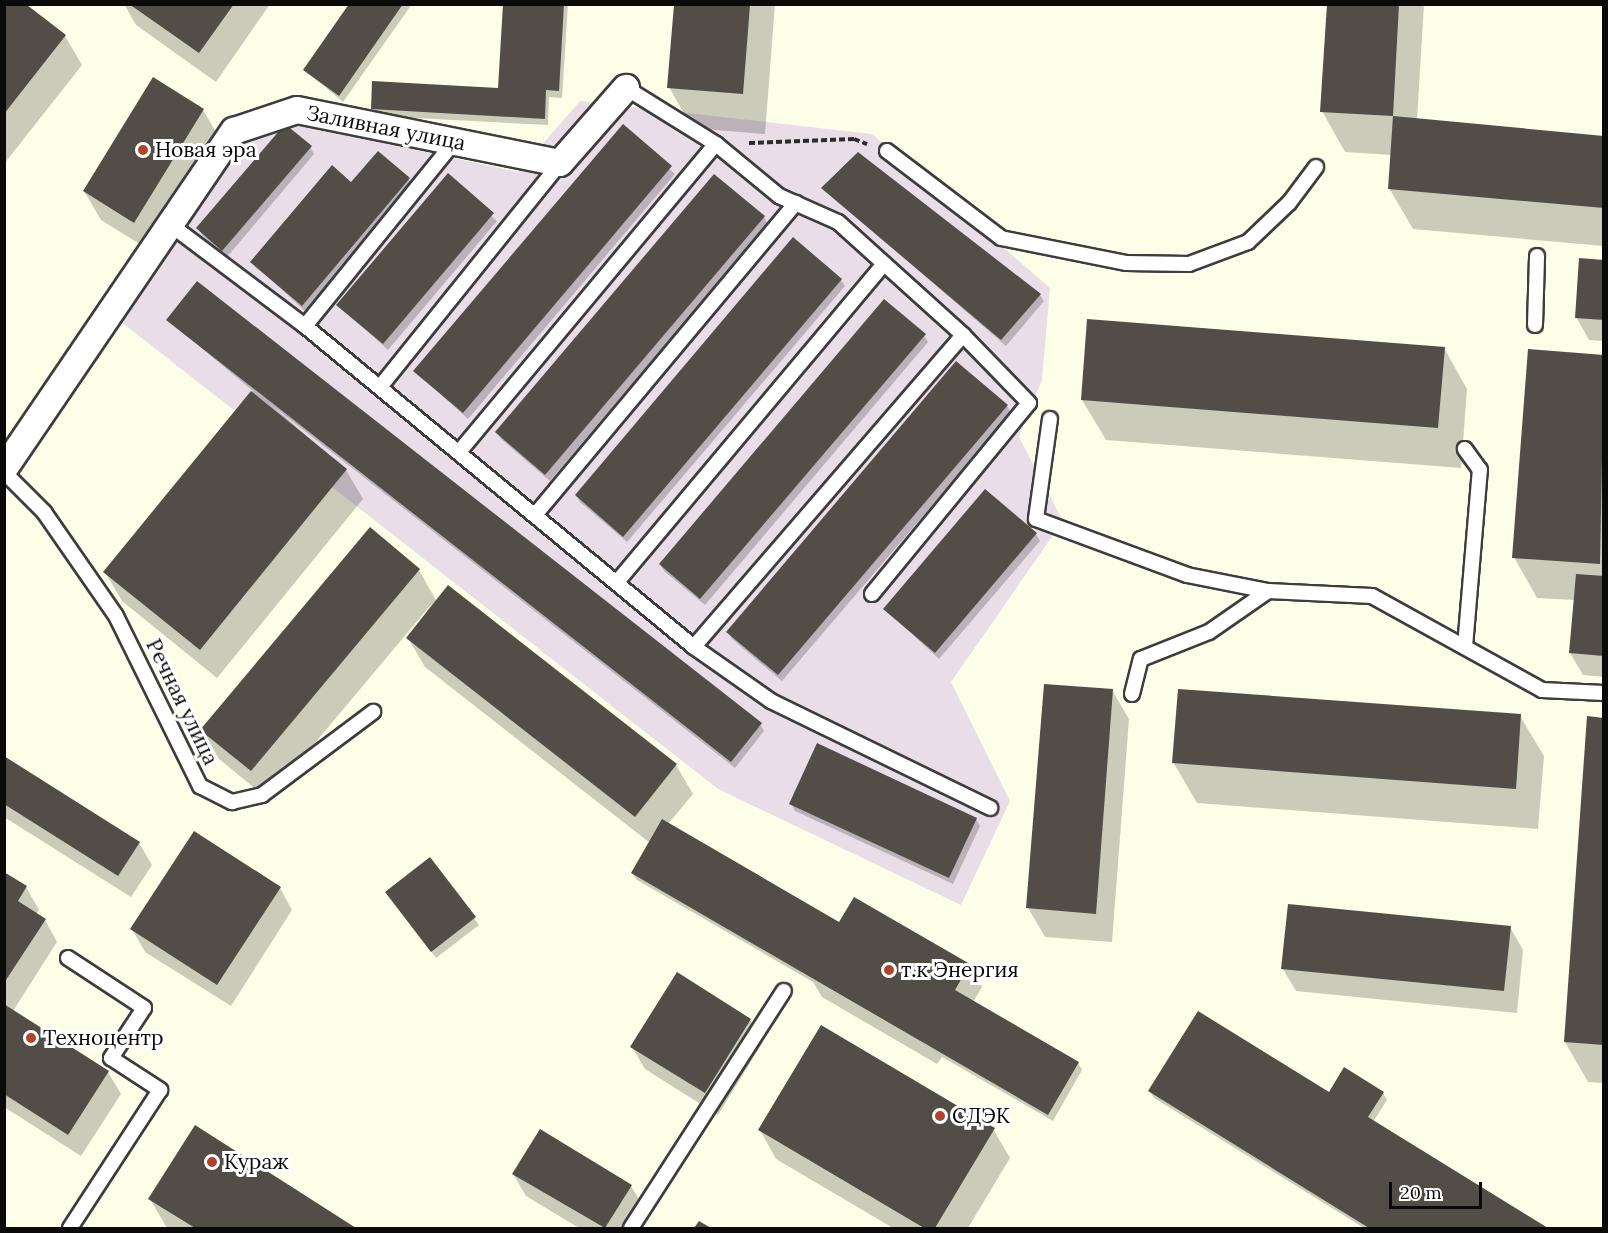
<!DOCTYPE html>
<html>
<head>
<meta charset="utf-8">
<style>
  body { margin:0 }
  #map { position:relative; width:1608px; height:1233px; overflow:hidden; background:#fdfee8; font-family:Lora,serif }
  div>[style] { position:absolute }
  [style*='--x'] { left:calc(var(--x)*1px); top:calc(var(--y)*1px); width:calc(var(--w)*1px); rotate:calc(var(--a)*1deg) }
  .industrial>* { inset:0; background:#e9dee8 }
  .shadow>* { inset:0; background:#0003 }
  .building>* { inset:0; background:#524e47 }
  .path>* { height:4px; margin-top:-2px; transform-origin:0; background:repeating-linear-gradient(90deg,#2c2c2c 0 6px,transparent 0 9px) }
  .roads { filter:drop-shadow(2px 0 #3d3d3d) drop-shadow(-2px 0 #3d3d3d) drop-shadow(0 2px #3d3d3d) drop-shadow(0 -2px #3d3d3d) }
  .service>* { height:14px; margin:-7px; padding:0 7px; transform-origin:7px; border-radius:7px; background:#fff }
  .minor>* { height:26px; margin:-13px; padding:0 13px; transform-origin:13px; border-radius:13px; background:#fff }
  .dots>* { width:16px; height:16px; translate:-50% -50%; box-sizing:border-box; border:3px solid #fff; border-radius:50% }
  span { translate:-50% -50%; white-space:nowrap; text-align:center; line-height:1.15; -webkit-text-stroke:6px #fff; paint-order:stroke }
  .street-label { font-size:21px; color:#0a0a0a }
  .poi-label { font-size:21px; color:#0a0a0a }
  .left { translate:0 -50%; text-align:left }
  .frame { position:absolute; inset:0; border:6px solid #0a0a0a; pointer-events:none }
  .scale { position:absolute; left:1389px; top:1182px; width:93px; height:27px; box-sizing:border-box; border:3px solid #0a0a0a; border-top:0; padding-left:8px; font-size:18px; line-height:21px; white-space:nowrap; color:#0a0a0a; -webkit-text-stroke:4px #fff; paint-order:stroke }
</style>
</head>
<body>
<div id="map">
  <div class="industrial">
    <div style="clip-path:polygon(580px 101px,872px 134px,1050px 288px,1042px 380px,1019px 437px,1063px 521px,951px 682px,1010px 801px,961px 905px,718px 789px,116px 318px,276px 102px,347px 135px,518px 172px)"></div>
  </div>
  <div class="shadow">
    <div style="clip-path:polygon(4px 4px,24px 4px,65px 36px,82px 65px,4px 164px)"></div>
    <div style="clip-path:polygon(124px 4px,270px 4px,216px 82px,136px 25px)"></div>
    <div style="clip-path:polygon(351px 4px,412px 4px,343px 102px,305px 70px)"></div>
    <div style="clip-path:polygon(505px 4px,568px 4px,562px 98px,549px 97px,548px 125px,376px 116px,372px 109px,499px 90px)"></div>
    <div style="clip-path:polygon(676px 4px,775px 4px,765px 134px,692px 128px,669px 87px)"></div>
    <div style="clip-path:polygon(1328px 4px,1424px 4px,1417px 120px,1604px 137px,1604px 246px,1413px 229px,1389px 188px,1392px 155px,1345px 152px,1322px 111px)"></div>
    <div style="clip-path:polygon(153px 79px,203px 110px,220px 139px,151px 251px,101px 220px,84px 191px)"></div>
    <div style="clip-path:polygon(623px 126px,675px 174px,468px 419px,415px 371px)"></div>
    <div style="clip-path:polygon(310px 147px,314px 154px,227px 257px,202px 235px,198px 228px)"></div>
    <div style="clip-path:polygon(448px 176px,497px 221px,388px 350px,338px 305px)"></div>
    <div style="clip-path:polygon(409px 179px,413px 186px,306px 312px,252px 262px)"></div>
    <div style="clip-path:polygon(823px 188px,1040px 295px,1044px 301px,1006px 346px)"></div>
    <div style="clip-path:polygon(764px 217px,768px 224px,550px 481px,501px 439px,497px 432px)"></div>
    <div style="clip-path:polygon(1604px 261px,1604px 341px,1589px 340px,1576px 317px)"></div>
    <div style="clip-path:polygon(841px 280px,845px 286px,627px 542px,580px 502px,576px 495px)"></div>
    <div style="clip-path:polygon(168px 320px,760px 724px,764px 731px,735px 768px,269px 403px,346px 470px,363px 499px,217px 678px,122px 601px,105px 572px,253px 391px)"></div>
    <div style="clip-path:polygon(924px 335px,928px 342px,705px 605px,664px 571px,660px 564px)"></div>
    <div style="clip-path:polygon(1444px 348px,1467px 389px,1461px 468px,1106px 440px,1082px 400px)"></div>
    <div style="clip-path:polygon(1604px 357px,1604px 677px,1583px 675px,1570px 653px,1575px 600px,1537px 598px,1514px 557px)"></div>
    <div style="clip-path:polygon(1007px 406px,1011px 413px,782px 681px,732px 639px,728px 632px)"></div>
    <div style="clip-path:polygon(1036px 534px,1040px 541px,939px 659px,885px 609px)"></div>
    <div style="clip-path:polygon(419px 570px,437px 602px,676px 765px,693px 794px,668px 824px,840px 924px,969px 965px,982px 987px,973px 1002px,1078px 1063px,1082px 1070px,1053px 1121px,942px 1057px,937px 1064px,822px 997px,813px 982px,637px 880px,632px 873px,650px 843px,425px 667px,408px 638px,434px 601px,268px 799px,219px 759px,202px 730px)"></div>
    <div style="clip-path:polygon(1112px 690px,1129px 719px,1112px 942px,1045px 937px,1028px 908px)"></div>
    <div style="clip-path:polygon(1520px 716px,1544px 756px,1538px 829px,1197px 803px,1173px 762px)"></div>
    <div style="clip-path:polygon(1604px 719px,1604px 1083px,1588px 1082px,1565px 1042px)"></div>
    <div style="clip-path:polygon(4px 757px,139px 843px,152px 865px,131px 897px,4px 817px)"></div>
    <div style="clip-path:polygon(791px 804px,976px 819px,980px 826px,953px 884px,795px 811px)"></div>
    <div style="clip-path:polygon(430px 859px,479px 925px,436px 958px,387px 892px)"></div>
    <div style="clip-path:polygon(4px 874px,26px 887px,39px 910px,36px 914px,45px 920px,57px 942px,13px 1011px,108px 1072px,121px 1094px,81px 1156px,4px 1107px)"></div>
    <div style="clip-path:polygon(280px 888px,292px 910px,231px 1006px,145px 952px,132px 929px)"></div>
    <div style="clip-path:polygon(1510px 927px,1523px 950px,1517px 1013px,1296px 991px,1283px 969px)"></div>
    <div style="clip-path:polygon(750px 1020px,763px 1042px,718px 1115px,645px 1069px,632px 1047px)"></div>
    <div style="clip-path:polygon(1150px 1091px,1383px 1093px,1387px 1100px,1373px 1122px,1545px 1228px,1364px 1228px,1154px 1098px)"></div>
    <div style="clip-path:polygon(196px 1128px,354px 1228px,167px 1228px,150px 1199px)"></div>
    <div style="clip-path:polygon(993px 1129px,1010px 1158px,968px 1228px,893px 1228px,776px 1159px,760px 1130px)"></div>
    <div style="clip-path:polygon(513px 1174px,631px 1186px,644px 1208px,631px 1228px,579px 1228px,526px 1196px)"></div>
  </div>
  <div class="building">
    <div style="clip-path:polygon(129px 4px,234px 4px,199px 53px)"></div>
    <div style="clip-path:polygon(349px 4px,403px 4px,339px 96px,303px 70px)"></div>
    <div style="clip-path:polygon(503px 4px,564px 4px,559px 91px,546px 90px,545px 119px,371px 109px,372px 81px,498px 88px)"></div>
    <div style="clip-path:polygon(1327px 4px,1399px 4px,1393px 116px,1320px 112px)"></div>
    <div style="clip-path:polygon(4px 5px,27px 5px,66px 35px,4px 114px)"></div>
    <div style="clip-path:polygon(674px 5px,750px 5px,743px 94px,667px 88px)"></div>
    <div style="clip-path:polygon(153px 77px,204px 109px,134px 223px,83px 191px)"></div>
    <div style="clip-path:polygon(1393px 116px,1604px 136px,1604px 208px,1388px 189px)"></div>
    <div style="clip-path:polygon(285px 124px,312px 146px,222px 251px,196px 228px)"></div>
    <div style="clip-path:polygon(623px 124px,672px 166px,463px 413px,413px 371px)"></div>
    <div style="clip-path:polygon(378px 151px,410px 178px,302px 306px,250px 262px,332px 165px,351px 182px)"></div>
    <div style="clip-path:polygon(858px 152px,1041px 294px,1001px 340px,821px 188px)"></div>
    <div style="clip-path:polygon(448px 173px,494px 213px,383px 344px,336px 305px)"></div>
    <div style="clip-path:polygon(714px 174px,765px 216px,545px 475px,495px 432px)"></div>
    <div style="clip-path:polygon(793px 237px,842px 279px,623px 537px,575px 495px)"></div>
    <div style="clip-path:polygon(1579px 258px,1604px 260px,1604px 320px,1575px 318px)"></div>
    <div style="clip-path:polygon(197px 281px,762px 723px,731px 762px,166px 320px)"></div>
    <div style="clip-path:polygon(884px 299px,926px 334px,700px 599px,659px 564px)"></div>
    <div style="clip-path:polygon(1087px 319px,1445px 347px,1438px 428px,1081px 400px)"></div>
    <div style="clip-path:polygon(1528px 349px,1604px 355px,1600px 564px,1512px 558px)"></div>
    <div style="clip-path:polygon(956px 361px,1008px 405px,778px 675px,726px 632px)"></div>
    <div style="clip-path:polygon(251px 391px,347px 469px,200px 650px,103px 572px)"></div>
    <div style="clip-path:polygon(985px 489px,1037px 533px,935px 653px,883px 609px)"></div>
    <div style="clip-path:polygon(370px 527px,420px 569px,251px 771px,200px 730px)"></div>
    <div style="clip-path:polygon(1576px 574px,1604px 576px,1604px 656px,1569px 653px)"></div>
    <div style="clip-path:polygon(448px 585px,677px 764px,635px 817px,406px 638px)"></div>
    <div style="clip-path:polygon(1044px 684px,1113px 689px,1096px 914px,1026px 908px)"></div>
    <div style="clip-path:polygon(1178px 689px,1521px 714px,1516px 789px,1172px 763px)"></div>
    <div style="clip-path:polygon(1587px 716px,1604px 718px,1604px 1045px,1564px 1042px)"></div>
    <div style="clip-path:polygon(817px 743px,977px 818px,949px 878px,789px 804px)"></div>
    <div style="clip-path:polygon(4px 756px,140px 842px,118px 876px,4px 804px)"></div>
    <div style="clip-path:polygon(662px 819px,839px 922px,854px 897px,970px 964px,955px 990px,1079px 1062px,1048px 1115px,631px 873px)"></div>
    <div style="clip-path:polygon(194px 831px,281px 887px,217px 985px,130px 929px)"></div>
    <div style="clip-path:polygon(430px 857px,476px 917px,431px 952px,385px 892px)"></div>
    <div style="clip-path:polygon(4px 872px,27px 886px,18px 901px,46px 919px,4px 983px)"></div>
    <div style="clip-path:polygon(1288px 904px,1511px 926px,1504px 991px,1281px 969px)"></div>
    <div style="clip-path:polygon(677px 972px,751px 1019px,705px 1093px,630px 1047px)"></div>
    <div style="clip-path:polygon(4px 1004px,109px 1071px,68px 1135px,4px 1094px)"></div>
    <div style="clip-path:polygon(1198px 1011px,1329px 1092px,1344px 1067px,1384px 1092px,1368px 1117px,1548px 1228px,1369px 1228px,1148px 1091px)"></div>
    <div style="clip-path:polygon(821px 1025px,995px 1128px,935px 1228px,924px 1228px,758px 1130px)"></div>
    <div style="clip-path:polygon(195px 1125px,356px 1228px,195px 1228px,148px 1199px)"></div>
    <div style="clip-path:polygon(540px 1129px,632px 1185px,605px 1228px,512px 1174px)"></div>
    <div style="clip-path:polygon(699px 1221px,711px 1228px,694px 1228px)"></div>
  </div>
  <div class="path">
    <div style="--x:749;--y:143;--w:105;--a:-2.2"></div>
    <div style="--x:854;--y:139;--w:14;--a:21"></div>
  </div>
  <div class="roads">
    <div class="service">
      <div style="--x:626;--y:88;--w:106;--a:31.9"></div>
      <div style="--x:716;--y:144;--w:82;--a:39.5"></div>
      <div style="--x:779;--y:196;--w:64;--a:23.8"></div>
      <div style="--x:838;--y:222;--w:169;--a:42.1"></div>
      <div style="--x:963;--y:335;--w:412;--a:130.8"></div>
      <div style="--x:887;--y:151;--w:143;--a:37.3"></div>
      <div style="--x:1001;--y:238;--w:127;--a:11.3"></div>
      <div style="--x:1126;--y:263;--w:63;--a:0.9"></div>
      <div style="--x:1189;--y:264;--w:63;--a:-20.4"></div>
      <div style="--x:1248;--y:242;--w:57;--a:-43.6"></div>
      <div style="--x:1289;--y:203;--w:45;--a:-53.1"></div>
      <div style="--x:171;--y:225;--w:168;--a:37"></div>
      <div style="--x:305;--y:326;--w:504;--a:39.53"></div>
      <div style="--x:694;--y:647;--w:94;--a:35"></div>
      <div style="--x:771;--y:701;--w:244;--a:26"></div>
      <div style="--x:1535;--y:325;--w:69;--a:-88.3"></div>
      <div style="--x:305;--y:326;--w:237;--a:-51"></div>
      <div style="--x:380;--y:387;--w:287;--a:-51.2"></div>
      <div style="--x:1050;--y:419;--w:101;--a:98"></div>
      <div style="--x:1036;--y:519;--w:161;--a:20.3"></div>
      <div style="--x:1187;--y:575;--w:83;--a:11.2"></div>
      <div style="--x:1268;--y:591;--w:104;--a:2.8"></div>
      <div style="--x:1372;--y:596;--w:194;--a:28.9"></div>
      <div style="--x:1542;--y:690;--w:62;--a:2.8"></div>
      <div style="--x:459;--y:452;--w:401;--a:-50.2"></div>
      <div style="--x:4;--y:472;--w:57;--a:45"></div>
      <div style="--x:44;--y:512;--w:126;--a:55.3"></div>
      <div style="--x:116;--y:616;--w:190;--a:63.7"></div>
      <div style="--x:200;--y:786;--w:36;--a:27"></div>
      <div style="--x:232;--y:802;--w:31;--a:-13"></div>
      <div style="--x:262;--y:795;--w:139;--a:-36.8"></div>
      <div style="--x:535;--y:515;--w:407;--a:-50.1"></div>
      <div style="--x:617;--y:582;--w:415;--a:-50"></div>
      <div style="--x:872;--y:594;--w:247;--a:-50.6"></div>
      <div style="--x:1029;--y:403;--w:95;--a:-134.1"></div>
      <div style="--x:1465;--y:647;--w:178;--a:-85.2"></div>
      <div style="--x:1480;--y:470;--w:26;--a:-126"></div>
      <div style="--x:1132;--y:694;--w:36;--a:-76"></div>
      <div style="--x:1141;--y:659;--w:73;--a:-21.7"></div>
      <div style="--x:1209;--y:632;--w:72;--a:-34.8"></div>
      <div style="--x:68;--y:958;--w:91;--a:33.3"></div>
      <div style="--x:144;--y:1008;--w:60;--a:123.4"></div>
      <div style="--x:111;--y:1058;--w:59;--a:33.1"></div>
      <div style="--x:160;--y:1090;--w:165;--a:123.1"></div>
      <div style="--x:631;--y:1228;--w:282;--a:-57.2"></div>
    </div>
    <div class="minor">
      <div style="--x:4;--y:469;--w:409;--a:-55.8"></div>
      <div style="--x:234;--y:131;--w:66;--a:-18.4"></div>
      <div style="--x:297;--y:110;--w:268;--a:11.4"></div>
      <div style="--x:560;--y:163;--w:100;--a:-48.7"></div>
    </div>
  </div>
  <div class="dots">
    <div style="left:143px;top:150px;background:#b1432b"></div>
    <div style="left:889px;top:970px;background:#b1432b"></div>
    <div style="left:31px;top:1038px;background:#b1432b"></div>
    <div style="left:940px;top:1116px;background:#b1432b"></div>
    <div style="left:212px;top:1162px;background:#b1432b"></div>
  </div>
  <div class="street-label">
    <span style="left:386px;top:128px;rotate:11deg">Заливная улица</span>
    <span style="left:182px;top:702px;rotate:64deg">Речная улица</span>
  </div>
  <div class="poi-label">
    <span class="left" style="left:155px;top:150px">Новая эра</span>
    <span class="left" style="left:901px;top:970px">т.к Энергия</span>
    <span class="left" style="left:43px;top:1038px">Техноцентр</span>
    <span class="left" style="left:952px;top:1116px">СДЭК</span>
    <span class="left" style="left:224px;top:1162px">Кураж</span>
  </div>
  <div class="frame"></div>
  <div class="scale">20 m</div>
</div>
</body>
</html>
